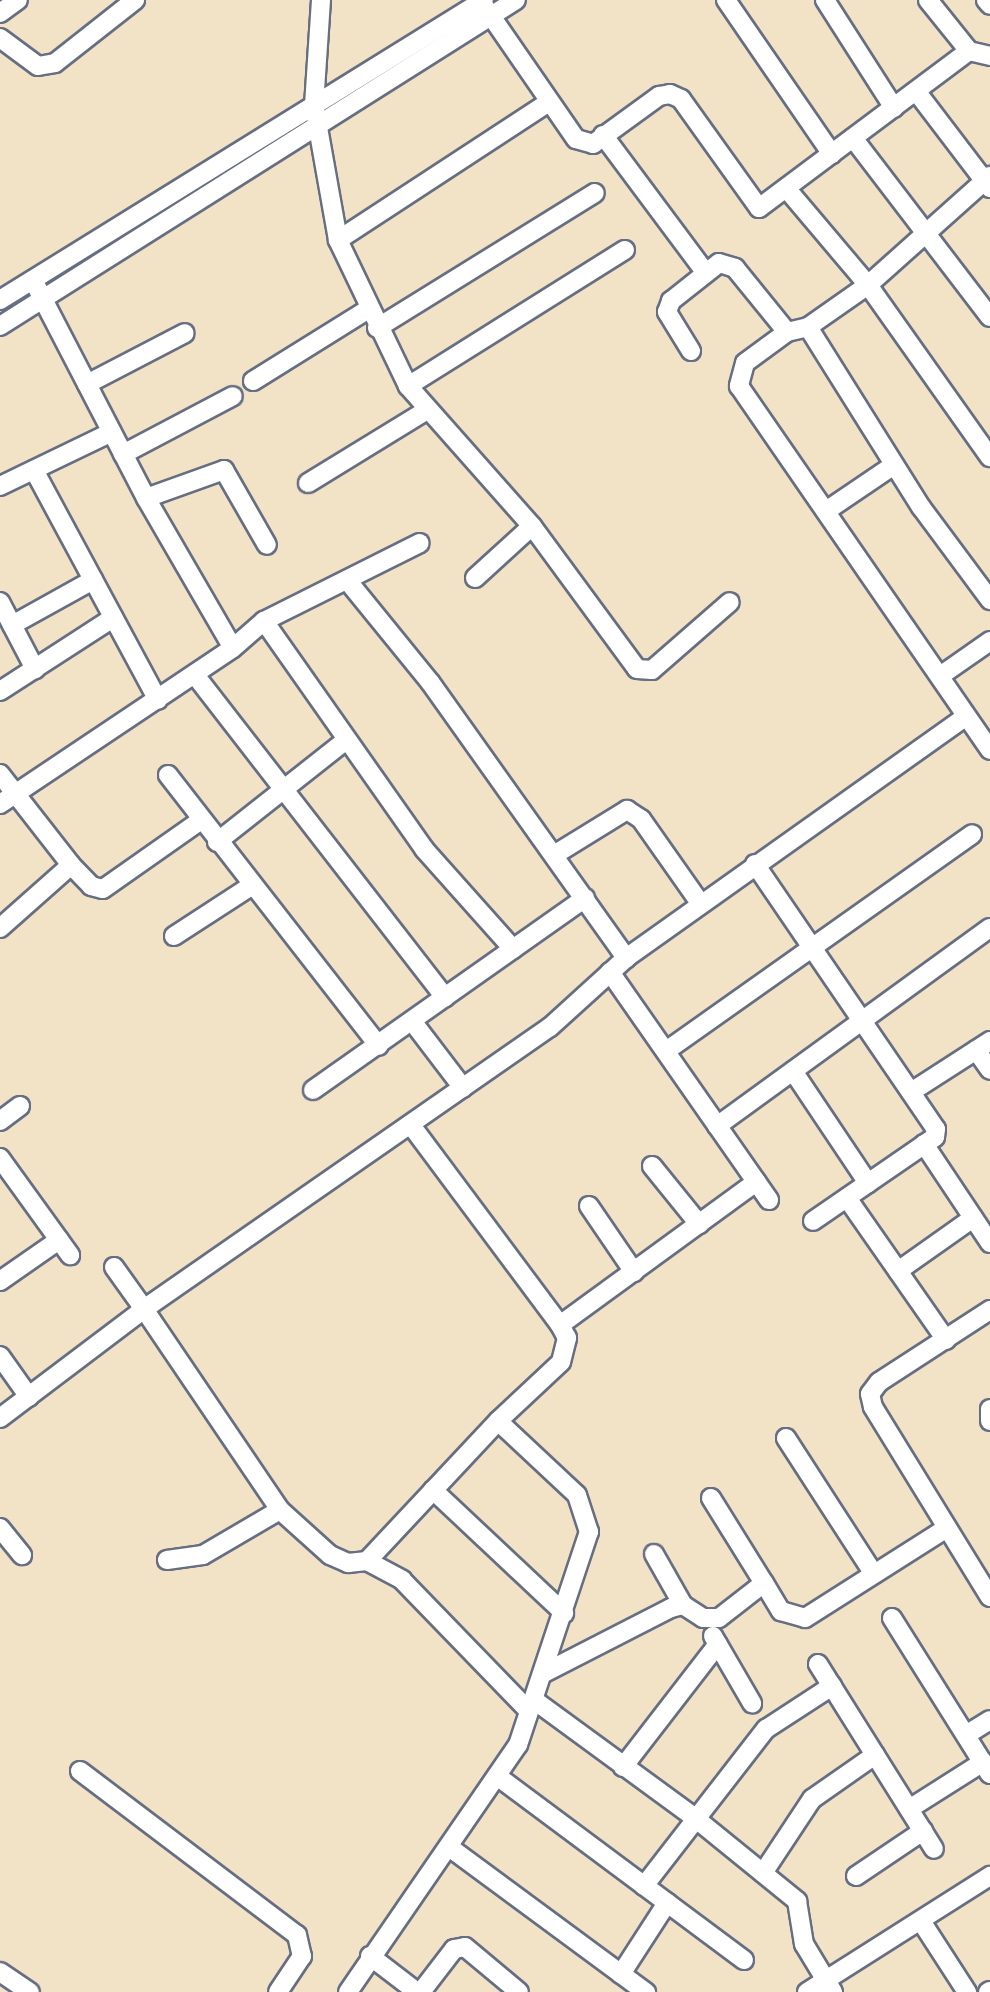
<!DOCTYPE html>
<html>
<head>
<meta charset="utf-8">
<style>
  body { margin:0 }
  #map { position:relative; width:990px; height:1992px; overflow:hidden; background:#f2e2c6; font-family:"Balsamiq Sans",sans-serif }
  div>[style] { position:absolute }
  [style*='--x'] { left:calc(var(--x)*1px); top:calc(var(--y)*1px); width:calc(var(--w)*1px); rotate:calc(var(--a)*1deg) }
  .roads { filter:drop-shadow(2px 0 #666e82) drop-shadow(-2px 0 #666e82) drop-shadow(0 2px #666e82) drop-shadow(0 -2px #666e82) }
  .minor>* { height:18px; margin:-9px; padding:0 9px; transform-origin:9px; border-radius:9px; background:#fff }
  span { translate:-50% -50%; white-space:nowrap; text-align:center; line-height:1.15; -webkit-text-stroke:6px #fff; paint-order:stroke }
</style>
</head>
<body>
<div id="map">
  <div class="roads">
    <div class="minor">
      <div style="--x:321;--y:0;--w:105;--a:93.8"></div>
      <div style="--x:314;--y:105;--w:137;--a:79.9"></div>
      <div style="--x:338;--y:240;--w:162;--a:64.4"></div>
      <div style="--x:408;--y:386;--w:187;--a:48.5"></div>
      <div style="--x:532;--y:526;--w:177;--a:53.7"></div>
      <div style="--x:637;--y:669;--w:15;--a:4"></div>
      <div style="--x:652;--y:670;--w:103;--a:-41.1"></div>
      <div style="--x:480;--y:0;--w:169;--a:55.4"></div>
      <div style="--x:576;--y:139;--w:18;--a:16"></div>
      <div style="--x:593;--y:144;--w:82;--a:-36"></div>
      <div style="--x:659;--y:96;--w:11;--a:-10"></div>
      <div style="--x:670;--y:94;--w:12;--a:24"></div>
      <div style="--x:681;--y:99;--w:134;--a:54.4"></div>
      <div style="--x:759;--y:208;--w:262;--a:-36.8"></div>
      <div style="--x:726;--y:0;--w:187;--a:55.5"></div>
      <div style="--x:825;--y:0;--w:128;--a:57.4"></div>
      <div style="--x:928;--y:0;--w:65;--a:51.2"></div>
      <div style="--x:969;--y:51;--w:22;--a:13"></div>
      <div style="--x:986;--y:0;--w:6;--a:51"></div>
      <div style="--x:0;--y:13;--w:22;--a:-36"></div>
      <div style="--x:0;--y:38;--w:47;--a:36.4"></div>
      <div style="--x:38;--y:66;--w:17;--a:-10"></div>
      <div style="--x:55;--y:63;--w:102;--a:-38.2"></div>
      <div style="--x:916;--y:91;--w:122;--a:52.7"></div>
      <div style="--x:603;--y:135;--w:172;--a:53.3"></div>
      <div style="--x:853;--y:138;--w:225;--a:52.6"></div>
      <div style="--x:786;--y:188;--w:127;--a:49.8"></div>
      <div style="--x:868;--y:285;--w:211;--a:54.7"></div>
      <div style="--x:338;--y:240;--w:250;--a:-33.2"></div>
      <div style="--x:33;--y:280;--w:246;--a:62.6"></div>
      <div style="--x:146;--y:498;--w:173;--a:59.9"></div>
      <div style="--x:233;--y:648;--w:41;--a:-41.1"></div>
      <div style="--x:264;--y:621;--w:174;--a:-26.6"></div>
      <div style="--x:0;--y:300;--w:569;--a:-31.79"></div>
      <div style="--x:0;--y:326;--w:610;--a:-32.28"></div>
      <div style="--x:808;--y:327;--w:213;--a:57.9"></div>
      <div style="--x:921;--y:507;--w:116;--a:53.4"></div>
      <div style="--x:377;--y:328;--w:256;--a:-31.8"></div>
      <div style="--x:787;--y:332;--w:52;--a:143.6"></div>
      <div style="--x:745;--y:363;--w:24;--a:105"></div>
      <div style="--x:739;--y:386;--w:442;--a:55.4"></div>
      <div style="--x:691;--y:351;--w:46;--a:-121.6"></div>
      <div style="--x:667;--y:312;--w:12;--a:-70"></div>
      <div style="--x:671;--y:301;--w:61;--a:-38.4"></div>
      <div style="--x:719;--y:263;--w:17;--a:17"></div>
      <div style="--x:735;--y:268;--w:82;--a:50.9"></div>
      <div style="--x:787;--y:332;--w:22;--a:-13"></div>
      <div style="--x:808;--y:327;--w:73;--a:-35"></div>
      <div style="--x:868;--y:285;--w:164;--a:-41.8"></div>
      <div style="--x:253;--y:381;--w:134;--a:-31.9"></div>
      <div style="--x:87;--y:384;--w:110;--a:-27.5"></div>
      <div style="--x:408;--y:386;--w:256;--a:-32.1"></div>
      <div style="--x:123;--y:454;--w:124;--a:-27.8"></div>
      <div style="--x:34;--y:470;--w:261;--a:61.7"></div>
      <div style="--x:308;--y:483;--w:140;--a:-31.5"></div>
      <div style="--x:0;--y:486;--w:124;--a:-25.7"></div>
      <div style="--x:146;--y:498;--w:83;--a:-19.7"></div>
      <div style="--x:224;--y:470;--w:86;--a:60.2"></div>
      <div style="--x:826;--y:511;--w:82;--a:-34.1"></div>
      <div style="--x:475;--y:578;--w:77;--a:-42.4"></div>
      <div style="--x:347;--y:580;--w:132;--a:50.9"></div>
      <div style="--x:430;--y:682;--w:339;--a:54.6"></div>
      <div style="--x:0;--y:602;--w:76;--a:62.4"></div>
      <div style="--x:264;--y:621;--w:279;--a:54.9"></div>
      <div style="--x:424;--y:849;--w:134;--a:48.3"></div>
      <div style="--x:12;--y:625;--w:93;--a:-29.1"></div>
      <div style="--x:195;--y:675;--w:408;--a:52.2"></div>
      <div style="--x:940;--y:676;--w:61;--a:-35"></div>
      <div style="--x:0;--y:691;--w:135;--a:-32.9"></div>
      <div style="--x:0;--y:774;--w:115;--a:52"></div>
      <div style="--x:168;--y:775;--w:343;--a:52.1"></div>
      <div style="--x:0;--y:804;--w:280;--a:-33.8"></div>
      <div style="--x:217;--y:842;--w:163;--a:-38.3"></div>
      <div style="--x:554;--y:855;--w:86;--a:-31.7"></div>
      <div style="--x:627;--y:810;--w:17;--a:33"></div>
      <div style="--x:641;--y:819;--w:103;--a:54.9"></div>
      <div style="--x:755;--y:864;--w:321;--a:55.7"></div>
      <div style="--x:936;--y:1129;--w:8;--a:97"></div>
      <div style="--x:935;--y:1137;--w:148;--a:145.5"></div>
      <div style="--x:0;--y:928;--w:95;--a:-41.6"></div>
      <div style="--x:71;--y:865;--w:29;--a:46"></div>
      <div style="--x:91;--y:886;--w:12;--a:14"></div>
      <div style="--x:103;--y:889;--w:120;--a:-35.1"></div>
      <div style="--x:174;--y:936;--w:92;--a:-33"></div>
      <div style="--x:610;--y:972;--w:278;--a:55.1"></div>
      <div style="--x:412;--y:1021;--w:84;--a:52.7"></div>
      <div style="--x:976;--y:1050;--w:24;--a:55"></div>
      <div style="--x:666;--y:1051;--w:375;--a:-35.3"></div>
      <div style="--x:793;--y:1071;--w:135;--a:56.2"></div>
      <div style="--x:313;--y:1090;--w:333;--a:-35.2"></div>
      <div style="--x:911;--y:1092;--w:94;--a:-32.8"></div>
      <div style="--x:0;--y:1121;--w:25;--a:-37"></div>
      <div style="--x:411;--y:1125;--w:249;--a:53.3"></div>
      <div style="--x:717;--y:1126;--w:337;--a:-36"></div>
      <div style="--x:924;--y:1144;--w:119;--a:56.3"></div>
      <div style="--x:0;--y:1158;--w:120;--a:54.2"></div>
      <div style="--x:652;--y:1166;--w:75;--a:51"></div>
      <div style="--x:847;--y:1198;--w:173;--a:55.1"></div>
      <div style="--x:589;--y:1206;--w:80;--a:55.7"></div>
      <div style="--x:114;--y:1267;--w:52;--a:54.5"></div>
      <div style="--x:144;--y:1309;--w:494;--a:-34.8"></div>
      <div style="--x:550;--y:1027;--w:103;--a:-42.2"></div>
      <div style="--x:626;--y:958;--w:417;--a:-35.4"></div>
      <div style="--x:898;--y:1271;--w:92;--a:-35.2"></div>
      <div style="--x:0;--y:1281;--w:72;--a:-34.8"></div>
      <div style="--x:990;--y:1310;--w:132;--a:147"></div>
      <div style="--x:879;--y:1382;--w:15;--a:127"></div>
      <div style="--x:870;--y:1394;--w:13;--a:77"></div>
      <div style="--x:873;--y:1407;--w:223;--a:58.4"></div>
      <div style="--x:0;--y:1356;--w:50;--a:54.7"></div>
      <div style="--x:990;--y:1409;--w:12;--a:90"></div>
      <div style="--x:0;--y:1418;--w:181;--a:-37.1"></div>
      <div style="--x:144;--y:1309;--w:243;--a:55.9"></div>
      <div style="--x:280;--y:1510;--w:67;--a:42"></div>
      <div style="--x:330;--y:1555;--w:20;--a:24"></div>
      <div style="--x:348;--y:1563;--w:19;--a:-6"></div>
      <div style="--x:367;--y:1561;--w:40;--a:28"></div>
      <div style="--x:402;--y:1580;--w:181;--a:45.9"></div>
      <div style="--x:786;--y:1438;--w:162;--a:57.1"></div>
      <div style="--x:433;--y:1490;--w:180;--a:43.2"></div>
      <div style="--x:711;--y:1498;--w:100;--a:58.1"></div>
      <div style="--x:0;--y:1528;--w:35;--a:51"></div>
      <div style="--x:654;--y:1554;--w:59;--a:60.4"></div>
      <div style="--x:167;--y:1560;--w:36;--a:-8"></div>
      <div style="--x:203;--y:1555;--w:89;--a:-30.3"></div>
      <div style="--x:367;--y:1561;--w:192;--a:-46.9"></div>
      <div style="--x:498;--y:1421;--w:86;--a:-43.1"></div>
      <div style="--x:561;--y:1362;--w:25;--a:-76"></div>
      <div style="--x:567;--y:1338;--w:15;--a:-118"></div>
      <div style="--x:560;--y:1325;--w:243;--a:-36.1"></div>
      <div style="--x:892;--y:1618;--w:184;--a:57.9"></div>
      <div style="--x:713;--y:1636;--w:78;--a:59.8"></div>
      <div style="--x:818;--y:1664;--w:218;--a:57.9"></div>
      <div style="--x:544;--y:1673;--w:143;--a:-27.1"></div>
      <div style="--x:671;--y:1608;--w:12;--a:-14"></div>
      <div style="--x:683;--y:1605;--w:24;--a:33"></div>
      <div style="--x:703;--y:1618;--w:16;--a:0"></div>
      <div style="--x:719;--y:1618;--w:57;--a:-37.9"></div>
      <div style="--x:764;--y:1583;--w:33;--a:59"></div>
      <div style="--x:781;--y:1611;--w:25;--a:16"></div>
      <div style="--x:805;--y:1618;--w:168;--a:-32.4"></div>
      <div style="--x:534;--y:1700;--w:200;--a:36.2"></div>
      <div style="--x:695;--y:1818;--w:132;--a:39.1"></div>
      <div style="--x:797;--y:1901;--w:44;--a:80.8"></div>
      <div style="--x:804;--y:1944;--w:56;--a:58.9"></div>
      <div style="--x:966;--y:1735;--w:28;--a:-32"></div>
      <div style="--x:623;--y:1767;--w:155;--a:-52.3"></div>
      <div style="--x:80;--y:1771;--w:272;--a:37.1"></div>
      <div style="--x:297;--y:1935;--w:22;--a:77"></div>
      <div style="--x:302;--y:1956;--w:43;--a:123.7"></div>
      <div style="--x:497;--y:1776;--w:308;--a:36.7"></div>
      <div style="--x:909;--y:1809;--w:88;--a:-32.4"></div>
      <div style="--x:449;--y:1847;--w:245;--a:36.4"></div>
      <div style="--x:763;--y:1873;--w:89;--a:-56.5"></div>
      <div style="--x:812;--y:1799;--w:77;--a:-34.9"></div>
      <div style="--x:856;--y:1876;--w:81;--a:-33.9"></div>
      <div style="--x:644;--y:1886;--w:199;--a:-52.2"></div>
      <div style="--x:766;--y:1729;--w:79;--a:-33.1"></div>
      <div style="--x:921;--y:1921;--w:85;--a:57.1"></div>
      <div style="--x:370;--y:1956;--w:59;--a:37.5"></div>
      <div style="--x:0;--y:1972;--w:36;--a:34"></div>
      <div style="--x:621;--y:1974;--w:85;--a:-57.1"></div>
      <div style="--x:348;--y:1992;--w:300;--a:-55.5"></div>
      <div style="--x:518;--y:1745;--w:225;--a:-71.6"></div>
      <div style="--x:589;--y:1532;--w:39;--a:-108"></div>
      <div style="--x:577;--y:1495;--w:108;--a:-136.9"></div>
      <div style="--x:421;--y:1992;--w:54;--a:-52.5"></div>
      <div style="--x:454;--y:1949;--w:11;--a:-10"></div>
      <div style="--x:465;--y:1947;--w:70;--a:39.8"></div>
      <div style="--x:807;--y:1992;--w:217;--a:-32.4"></div>
      <div style="--x:988;--y:1992;--w:2;--a:-27"></div>
    </div>
  </div>
</div>
</body>
</html>
